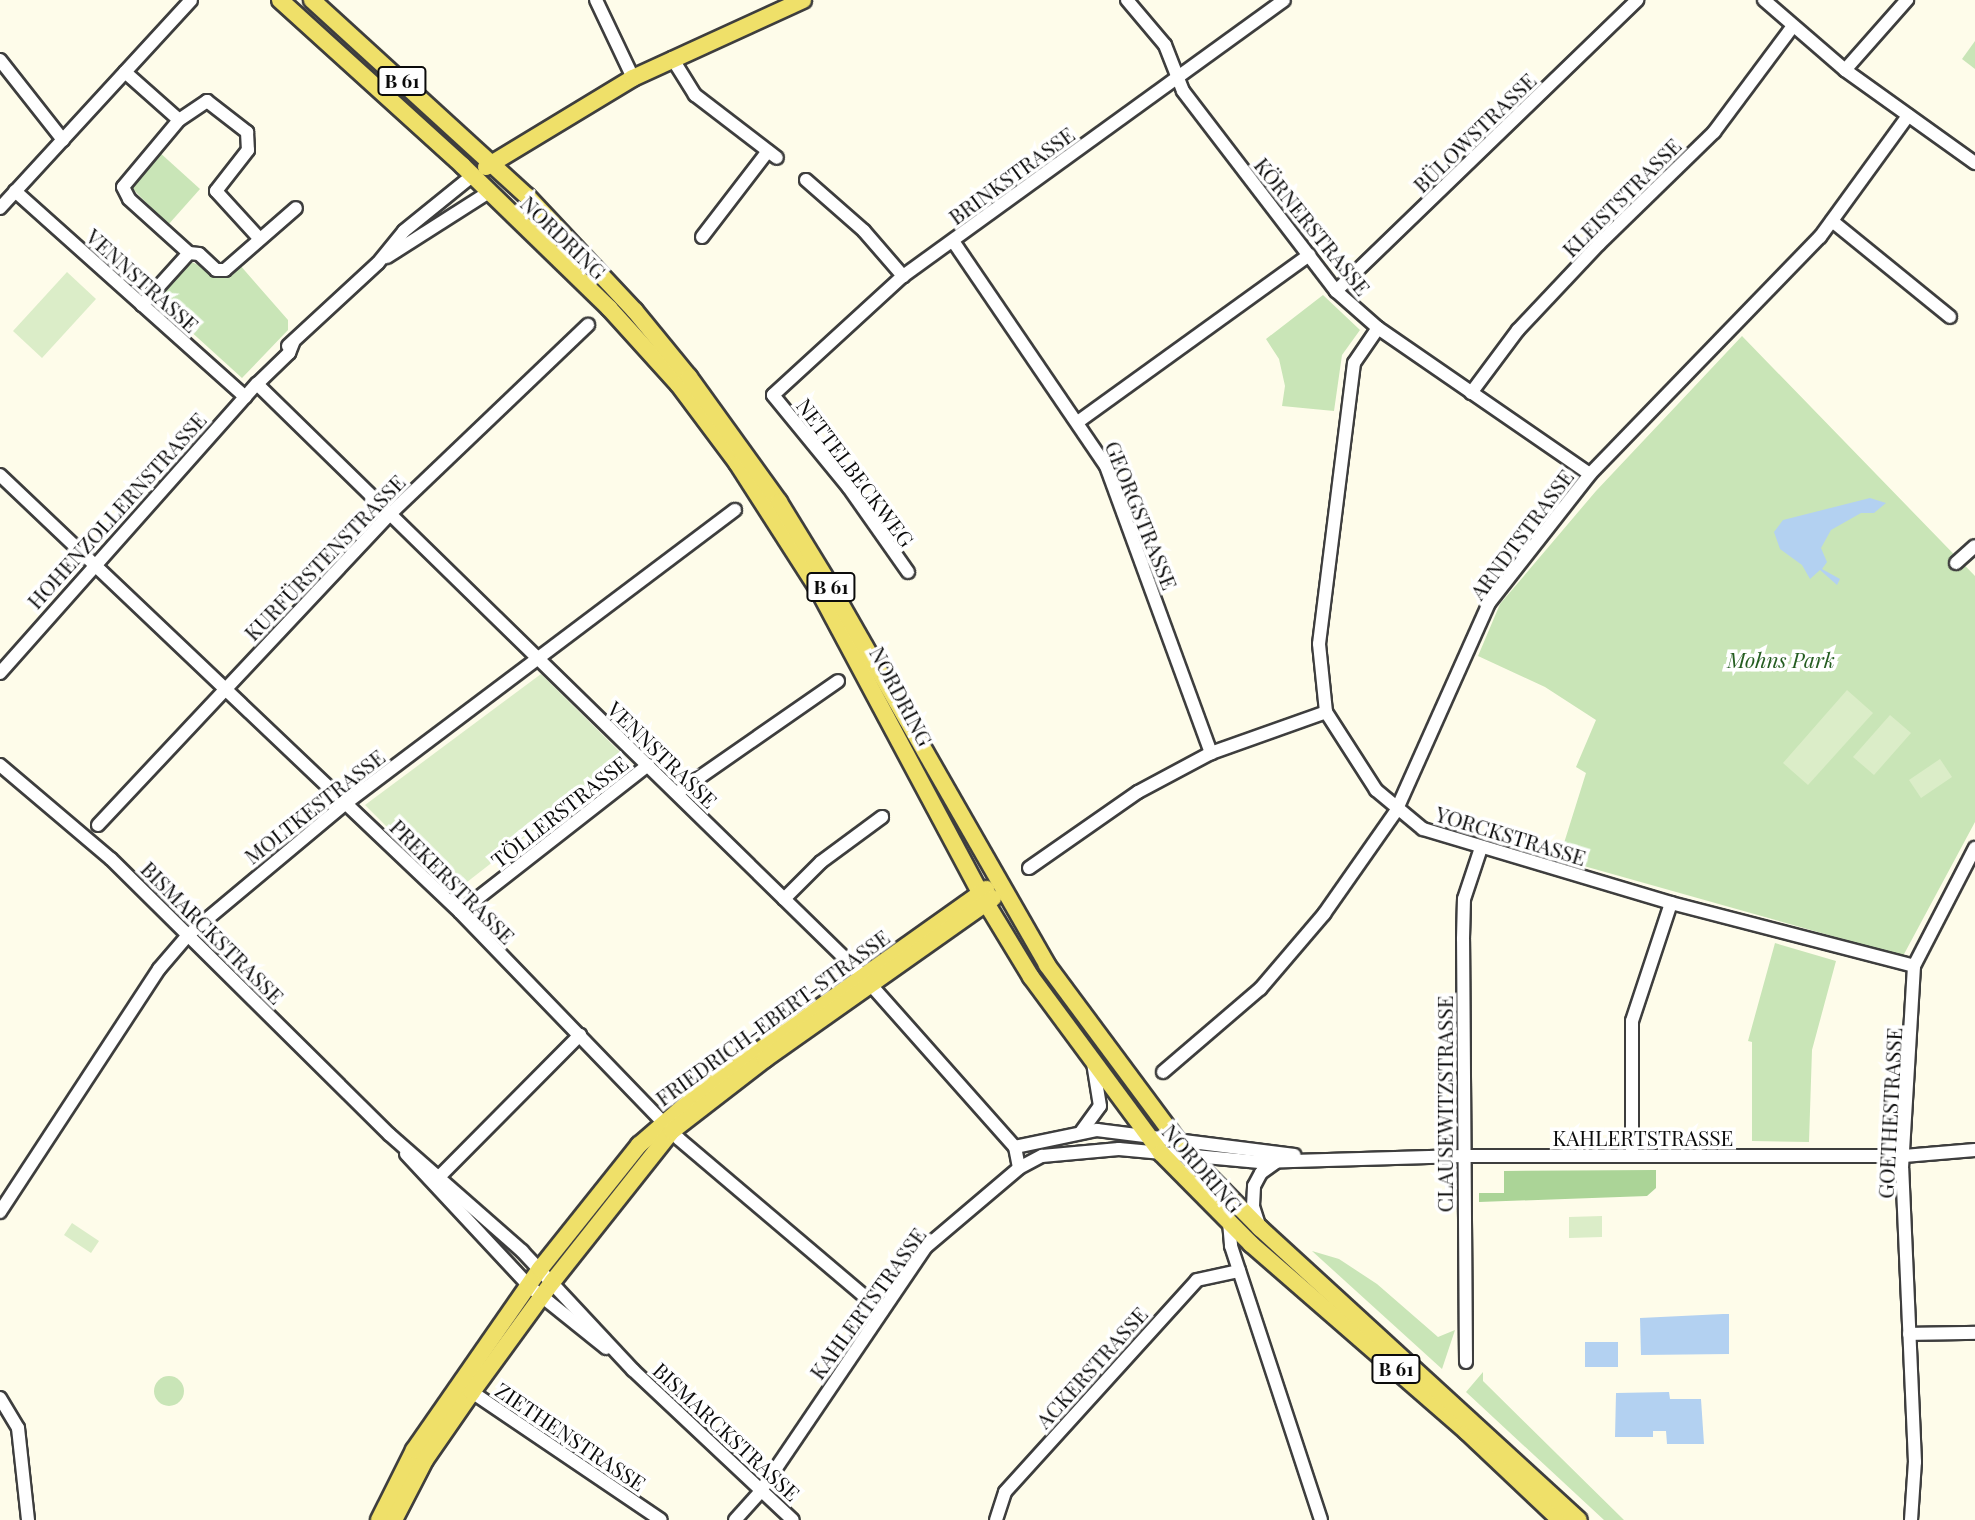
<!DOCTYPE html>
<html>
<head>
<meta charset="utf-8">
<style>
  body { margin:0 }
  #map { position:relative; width:1975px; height:1520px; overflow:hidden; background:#fefcea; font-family:"Playfair Display",serif }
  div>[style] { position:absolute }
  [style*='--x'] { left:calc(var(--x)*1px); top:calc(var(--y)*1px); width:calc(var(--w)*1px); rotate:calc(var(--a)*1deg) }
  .green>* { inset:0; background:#c9e5b7 }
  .round { border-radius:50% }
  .forest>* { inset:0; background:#abd497 }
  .pitch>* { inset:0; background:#dbedc8 }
  .water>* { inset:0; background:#b3d1f1 }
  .roads { filter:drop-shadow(2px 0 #3e3e3e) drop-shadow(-2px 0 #3e3e3e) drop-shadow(0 2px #3e3e3e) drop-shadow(0 -2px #3e3e3e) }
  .minor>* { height:12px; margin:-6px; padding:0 6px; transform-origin:6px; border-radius:6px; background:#fff }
  .major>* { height:16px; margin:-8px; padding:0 8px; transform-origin:8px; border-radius:8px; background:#efe069 }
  span { translate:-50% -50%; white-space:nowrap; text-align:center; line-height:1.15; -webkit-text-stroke:7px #fff; paint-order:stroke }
  .shield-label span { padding:2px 5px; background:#fff; border:2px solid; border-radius:5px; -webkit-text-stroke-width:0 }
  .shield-label { font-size:19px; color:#0b0b0b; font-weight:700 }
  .street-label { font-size:21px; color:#0b0b0b }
  .park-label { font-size:21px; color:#255d21; font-style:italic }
</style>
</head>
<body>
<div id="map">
  <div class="green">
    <div style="clip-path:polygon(1975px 41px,1975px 69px,1962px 59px)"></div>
    <div style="clip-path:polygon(158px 151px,200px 189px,168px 225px,130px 186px)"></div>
    <div style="clip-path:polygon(191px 262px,210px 269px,239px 264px,288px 320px,288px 330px,242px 378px,155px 299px)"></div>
    <div style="clip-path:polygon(1323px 295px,1360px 330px,1342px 355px,1334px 411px,1282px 406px,1285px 386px,1279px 359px,1266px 339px)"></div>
    <div style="clip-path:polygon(1742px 336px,1975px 576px,1975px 822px,1903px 956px,1559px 859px,1586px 773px,1576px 767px,1596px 720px,1545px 687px,1478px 656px,1500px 604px,1596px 491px)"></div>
    <div style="clip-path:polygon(1775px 943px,1836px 961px,1812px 1050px,1809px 1142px,1752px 1141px,1752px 1042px,1748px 1041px)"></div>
    <div style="clip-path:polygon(1312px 1251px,1339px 1259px,1377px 1284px,1438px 1337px,1455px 1330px,1442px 1369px)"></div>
    <div style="clip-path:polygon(1483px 1372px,1483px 1381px,1624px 1520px,1604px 1520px,1466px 1392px)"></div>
    <div class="round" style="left:154px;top:1376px;width:30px;height:30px"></div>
  </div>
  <div class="forest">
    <div style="clip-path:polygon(1656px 1170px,1656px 1188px,1647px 1196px,1479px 1202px,1479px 1193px,1504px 1193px,1504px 1171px)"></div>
  </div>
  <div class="pitch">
    <div style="clip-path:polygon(67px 272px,96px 299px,42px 358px,13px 331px)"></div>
    <div style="clip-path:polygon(541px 674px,626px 758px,453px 893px,365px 805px)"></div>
    <div style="clip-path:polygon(1847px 690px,1873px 713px,1808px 785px,1783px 763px)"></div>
    <div style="clip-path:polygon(1890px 715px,1911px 733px,1874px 775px,1853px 757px)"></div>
    <div style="clip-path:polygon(1940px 759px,1952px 777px,1921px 798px,1909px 780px)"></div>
    <div style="clip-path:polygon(1602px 1216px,1602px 1237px,1569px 1238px,1569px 1217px)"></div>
    <div style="clip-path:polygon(72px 1223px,99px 1241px,91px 1253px,64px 1235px)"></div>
  </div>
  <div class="water">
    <div style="clip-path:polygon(1870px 498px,1886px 503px,1874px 513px,1861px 513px,1831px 530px,1821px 548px,1827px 562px,1822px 569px,1840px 579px,1837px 585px,1820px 570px,1810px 579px,1802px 565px,1780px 549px,1774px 532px,1783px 520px)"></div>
    <div style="clip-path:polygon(1723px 1314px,1729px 1314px,1729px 1354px,1641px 1355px,1640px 1318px)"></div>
    <div style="clip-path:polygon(1585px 1342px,1618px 1342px,1618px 1367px,1585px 1367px)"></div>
    <div style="clip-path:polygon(1669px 1392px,1670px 1399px,1701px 1399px,1704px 1444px,1667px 1444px,1666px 1431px,1653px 1431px,1653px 1437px,1615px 1437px,1616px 1393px)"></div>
  </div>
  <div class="roads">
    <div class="minor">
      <div style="--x:596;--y:0;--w:86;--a:64.6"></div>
      <div style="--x:1127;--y:0;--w:59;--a:49.8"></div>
      <div style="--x:1165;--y:45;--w:49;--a:68.6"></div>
      <div style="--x:1183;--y:91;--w:252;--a:52.6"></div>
      <div style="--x:1336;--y:291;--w:56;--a:41.4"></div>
      <div style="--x:1378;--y:328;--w:257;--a:34.6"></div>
      <div style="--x:1764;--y:0;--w:107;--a:40.8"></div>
      <div style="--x:1845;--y:70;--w:160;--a:35.6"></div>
      <div style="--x:672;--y:58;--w:44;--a:58.1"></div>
      <div style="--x:695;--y:95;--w:103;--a:37.5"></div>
      <div style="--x:0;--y:60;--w:102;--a:51.8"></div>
      <div style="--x:1845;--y:70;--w:94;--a:-48.5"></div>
      <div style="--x:125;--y:72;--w:72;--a:41.6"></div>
      <div style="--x:179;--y:120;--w:87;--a:129.9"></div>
      <div style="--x:123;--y:187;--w:13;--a:63"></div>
      <div style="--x:129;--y:199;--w:81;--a:42"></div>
      <div style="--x:189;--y:253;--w:10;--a:6"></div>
      <div style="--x:199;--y:254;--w:23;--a:43"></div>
      <div style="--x:216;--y:270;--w:9;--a:0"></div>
      <div style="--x:225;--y:270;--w:94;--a:-41.1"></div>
      <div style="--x:179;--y:120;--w:34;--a:-34"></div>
      <div style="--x:207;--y:101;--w:51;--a:37.8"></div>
      <div style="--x:247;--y:132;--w:18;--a:87"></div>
      <div style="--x:248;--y:150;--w:52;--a:128"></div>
      <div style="--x:216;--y:191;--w:62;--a:47.6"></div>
      <div style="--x:806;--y:180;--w:77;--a:41.3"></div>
      <div style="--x:864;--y:231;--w:60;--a:49.1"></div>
      <div style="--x:15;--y:191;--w:309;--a:41.8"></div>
      <div style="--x:0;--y:208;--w:282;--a:-47.4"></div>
      <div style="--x:1832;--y:221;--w:152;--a:39.1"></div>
      <div style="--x:702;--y:237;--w:108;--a:-52.5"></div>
      <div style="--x:953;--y:241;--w:272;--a:55.8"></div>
      <div style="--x:1106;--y:466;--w:306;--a:69.9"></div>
      <div style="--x:387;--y:257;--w:121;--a:-32.5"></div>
      <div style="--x:1336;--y:291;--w:419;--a:-44"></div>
      <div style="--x:142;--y:305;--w:70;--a:-47.9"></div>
      <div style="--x:1378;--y:328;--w:42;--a:124.4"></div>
      <div style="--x:1354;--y:363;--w:283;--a:97.1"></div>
      <div style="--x:1319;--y:644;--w:68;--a:84.1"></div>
      <div style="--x:1326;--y:712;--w:93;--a:57.3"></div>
      <div style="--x:1376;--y:790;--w:61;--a:39.7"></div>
      <div style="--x:1423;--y:829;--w:259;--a:16.6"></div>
      <div style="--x:1671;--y:903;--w:251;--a:14.5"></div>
      <div style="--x:288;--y:346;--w:122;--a:-42.7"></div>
      <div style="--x:378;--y:263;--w:41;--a:-50.9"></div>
      <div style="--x:404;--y:231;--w:87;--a:-39"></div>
      <div style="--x:257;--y:384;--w:847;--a:44.33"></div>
      <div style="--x:863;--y:976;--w:229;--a:48.4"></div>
      <div style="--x:1015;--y:1147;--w:21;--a:79"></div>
      <div style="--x:1471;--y:393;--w:79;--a:-53.3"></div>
      <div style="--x:1518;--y:330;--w:118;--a:-46.7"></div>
      <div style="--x:1599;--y:244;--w:161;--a:-44.2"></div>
      <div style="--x:1714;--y:132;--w:132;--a:-53.3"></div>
      <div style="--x:1079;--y:421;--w:284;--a:-35.8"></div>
      <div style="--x:0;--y:475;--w:634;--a:43.53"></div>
      <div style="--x:460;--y:912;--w:315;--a:46"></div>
      <div style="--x:679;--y:1139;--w:266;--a:40.3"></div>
      <div style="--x:1956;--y:563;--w:25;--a:-42"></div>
      <div style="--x:908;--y:572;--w:103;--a:-125.1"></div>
      <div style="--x:849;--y:488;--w:120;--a:-129.3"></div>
      <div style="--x:773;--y:395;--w:176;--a:-42.5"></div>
      <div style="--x:903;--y:276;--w:470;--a:-35.9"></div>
      <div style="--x:0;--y:673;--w:387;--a:-48.4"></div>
      <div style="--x:257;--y:384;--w:45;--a:-44.1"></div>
      <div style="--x:289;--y:353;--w:11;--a:-68"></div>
      <div style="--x:0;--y:765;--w:145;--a:40.3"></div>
      <div style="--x:111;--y:859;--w:392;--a:44.7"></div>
      <div style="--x:390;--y:1135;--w:176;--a:41.3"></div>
      <div style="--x:522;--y:1251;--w:163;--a:47"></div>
      <div style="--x:633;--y:1370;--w:219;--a:43.2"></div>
      <div style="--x:677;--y:793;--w:196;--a:-34.8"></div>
      <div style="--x:98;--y:825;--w:427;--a:-46.8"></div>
      <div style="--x:390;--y:514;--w:274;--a:-43.7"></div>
      <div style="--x:1029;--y:868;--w:133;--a:-34.9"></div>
      <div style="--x:1138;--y:792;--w:83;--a:-28.1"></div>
      <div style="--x:1211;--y:753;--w:122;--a:-19.6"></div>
      <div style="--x:784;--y:899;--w:52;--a:-45"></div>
      <div style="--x:821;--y:862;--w:76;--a:-36.4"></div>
      <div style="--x:460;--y:912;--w:239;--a:-38"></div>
      <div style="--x:1163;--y:1072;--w:128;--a:-40.6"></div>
      <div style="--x:1260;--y:989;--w:99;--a:-49.5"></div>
      <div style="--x:1324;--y:914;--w:126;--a:-55"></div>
      <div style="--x:1396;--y:811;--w:228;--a:-65.9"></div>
      <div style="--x:1489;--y:603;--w:164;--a:-51.9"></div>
      <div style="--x:1590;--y:474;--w:330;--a:-45.9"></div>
      <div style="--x:1820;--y:237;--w:150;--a:-54"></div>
      <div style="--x:1081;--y:1132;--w:32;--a:-54"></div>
      <div style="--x:1100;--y:1106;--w:44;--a:-99.2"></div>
      <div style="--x:1015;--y:1147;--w:84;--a:-11.7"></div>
      <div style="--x:1097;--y:1130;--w:199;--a:7.2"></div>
      <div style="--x:406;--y:1154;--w:180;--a:47"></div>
      <div style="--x:529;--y:1286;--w:99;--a:38.8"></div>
      <div style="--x:1632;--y:1156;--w:135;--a:-90"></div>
      <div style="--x:1632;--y:1021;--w:124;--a:-71.7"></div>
      <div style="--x:435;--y:1181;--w:206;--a:-45.2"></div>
      <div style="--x:0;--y:1212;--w:290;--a:-56.8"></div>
      <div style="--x:159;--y:969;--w:45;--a:-49.5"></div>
      <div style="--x:188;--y:935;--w:206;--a:-39.9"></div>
      <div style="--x:346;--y:803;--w:487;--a:-37"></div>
      <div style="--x:1229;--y:1222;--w:24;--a:85"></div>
      <div style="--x:1231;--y:1246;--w:288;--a:71.8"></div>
      <div style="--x:1259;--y:1225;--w:20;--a:-108"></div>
      <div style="--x:1253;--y:1206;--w:20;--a:-87"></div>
      <div style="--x:1254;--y:1186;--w:15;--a:-62"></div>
      <div style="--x:1261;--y:1173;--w:19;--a:-36"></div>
      <div style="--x:1909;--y:1334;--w:66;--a:-0.9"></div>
      <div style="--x:1466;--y:1362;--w:423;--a:-90.4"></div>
      <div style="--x:1463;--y:939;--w:40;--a:-88.6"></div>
      <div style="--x:1464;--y:899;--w:54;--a:-71.6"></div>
      <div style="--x:466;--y:1388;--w:235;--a:34.1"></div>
      <div style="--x:0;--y:1398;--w:35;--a:59"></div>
      <div style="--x:18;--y:1428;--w:93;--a:83.8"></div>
      <div style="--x:735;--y:1520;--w:38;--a:-48"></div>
      <div style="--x:760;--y:1492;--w:296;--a:-55.9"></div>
      <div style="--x:926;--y:1247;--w:122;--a:-40.3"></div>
      <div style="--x:1019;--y:1168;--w:26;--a:-28"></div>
      <div style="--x:1042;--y:1156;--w:77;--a:-5.2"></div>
      <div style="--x:1119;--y:1149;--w:141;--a:5.3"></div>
      <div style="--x:1259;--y:1162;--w:204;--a:-1.7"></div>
      <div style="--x:1463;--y:1156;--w:441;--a:0"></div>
      <div style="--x:1904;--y:1156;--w:71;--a:-4.8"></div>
      <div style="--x:996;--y:1520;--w:29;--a:-72"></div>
      <div style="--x:1005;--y:1492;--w:286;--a:-47.8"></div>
      <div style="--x:1197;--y:1280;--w:43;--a:-12.1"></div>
      <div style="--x:1911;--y:1520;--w:58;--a:-86.1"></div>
      <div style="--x:1915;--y:1462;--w:294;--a:-92.5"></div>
      <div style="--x:1902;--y:1168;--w:202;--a:-86.6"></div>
      <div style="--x:1914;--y:966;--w:133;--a:-62.7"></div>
    </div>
    <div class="major">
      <div style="--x:280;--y:0;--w:247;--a:42.2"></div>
      <div style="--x:463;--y:166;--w:204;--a:44.2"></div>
      <div style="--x:609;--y:308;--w:103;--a:47.8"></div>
      <div style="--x:678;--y:384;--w:99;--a:53.2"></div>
      <div style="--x:737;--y:463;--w:150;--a:57.3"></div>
      <div style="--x:818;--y:589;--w:344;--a:61.9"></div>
      <div style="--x:980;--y:893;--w:98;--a:58.7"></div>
      <div style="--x:1031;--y:977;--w:219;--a:53.5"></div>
      <div style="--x:1161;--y:1153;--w:128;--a:45.3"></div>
      <div style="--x:1251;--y:1244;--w:286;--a:41"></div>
      <div style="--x:1467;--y:1432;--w:128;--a:43.4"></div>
      <div style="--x:312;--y:0;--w:291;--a:42.4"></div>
      <div style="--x:527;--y:196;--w:158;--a:46.8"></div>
      <div style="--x:635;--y:311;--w:85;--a:50.7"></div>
      <div style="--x:689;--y:377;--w:154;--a:54.2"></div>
      <div style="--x:779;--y:502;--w:94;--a:58.5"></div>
      <div style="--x:828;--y:582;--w:441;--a:60.2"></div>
      <div style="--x:1047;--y:965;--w:237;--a:53.4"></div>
      <div style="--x:1188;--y:1155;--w:103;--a:45.4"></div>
      <div style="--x:1260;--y:1228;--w:432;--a:42.5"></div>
      <div style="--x:486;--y:167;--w:172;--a:-31.2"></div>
      <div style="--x:633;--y:78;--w:187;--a:-24.6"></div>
      <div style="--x:379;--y:1520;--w:78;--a:-63.4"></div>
      <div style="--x:414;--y:1450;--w:221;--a:-55.2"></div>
      <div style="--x:540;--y:1269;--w:159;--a:-51.4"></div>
      <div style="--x:639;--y:1145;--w:78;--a:-40.8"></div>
      <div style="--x:698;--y:1094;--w:354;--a:-35.4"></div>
      <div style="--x:394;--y:1520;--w:68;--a:-62.7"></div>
      <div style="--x:425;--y:1460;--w:83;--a:-55.3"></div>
      <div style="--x:472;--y:1392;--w:137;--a:-53.9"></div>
      <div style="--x:553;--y:1281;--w:191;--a:-51.6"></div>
      <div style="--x:672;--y:1131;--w:118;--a:-37.7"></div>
      <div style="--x:765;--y:1059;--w:279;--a:-35.2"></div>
    </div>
  </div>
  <div class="shield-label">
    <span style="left:402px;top:81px">B 61</span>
    <span style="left:831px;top:587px">B 61</span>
    <span style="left:1396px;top:1369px">B 61</span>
  </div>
  <div class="street-label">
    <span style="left:1474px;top:132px;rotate:-44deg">BÜLOWSTRASSE</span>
    <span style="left:1011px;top:175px;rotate:-36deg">BRINKSTRASSE</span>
    <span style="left:1621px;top:197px;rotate:-45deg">KLEISTSTRASSE</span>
    <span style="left:1313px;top:226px;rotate:51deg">KÖRNERSTRASSE</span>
    <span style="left:564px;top:237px;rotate:44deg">NORDRING</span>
    <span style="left:143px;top:280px;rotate:42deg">VENNSTRASSE</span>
    <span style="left:856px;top:472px;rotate:53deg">NETTELBECKWEG</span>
    <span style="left:116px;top:510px;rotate:-48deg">HOHENZOLLERNSTRASSE</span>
    <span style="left:1142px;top:515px;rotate:68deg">GEORGSTRASSE</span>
    <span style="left:1521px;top:534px;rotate:-53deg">ARNDTSTRASSE</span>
    <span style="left:324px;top:557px;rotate:-46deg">KURFÜRSTENSTRASSE</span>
    <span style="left:902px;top:696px;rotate:62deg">NORDRING</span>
    <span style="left:663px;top:754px;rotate:44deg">VENNSTRASSE</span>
    <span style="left:314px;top:806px;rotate:-38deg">MOLTKESTRASSE</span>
    <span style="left:559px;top:811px;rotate:-38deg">TÖLLERSTRASSE</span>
    <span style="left:1511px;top:835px;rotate:17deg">YORCKSTRASSE</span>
    <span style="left:453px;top:881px;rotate:45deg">PREKERSTRASSE</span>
    <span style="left:213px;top:932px;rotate:45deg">BISMARCKSTRASSE</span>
    <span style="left:772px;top:1017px;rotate:-36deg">FRIEDRICH-EBERT-STRASSE</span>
    <span style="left:1444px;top:1104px;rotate:-90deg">CLAUSEWITZSTRASSE</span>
    <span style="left:1889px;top:1113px;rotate:-87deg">GOETHESTRASSE</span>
    <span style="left:1643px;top:1137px">KAHLERTSTRASSE</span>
    <span style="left:1203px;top:1168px;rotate:49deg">NORDRING</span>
    <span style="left:867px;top:1303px;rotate:-54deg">KAHLERTSTRASSE</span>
    <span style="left:1091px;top:1367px;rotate:-48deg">ACKERSTRASSE</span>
    <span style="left:727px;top:1431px;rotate:43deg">BISMARCKSTRASSE</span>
    <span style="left:571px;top:1436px;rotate:34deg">ZIETHENSTRASSE</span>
  </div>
  <div class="park-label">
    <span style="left:1781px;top:659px">Mohns Park</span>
  </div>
</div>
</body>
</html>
